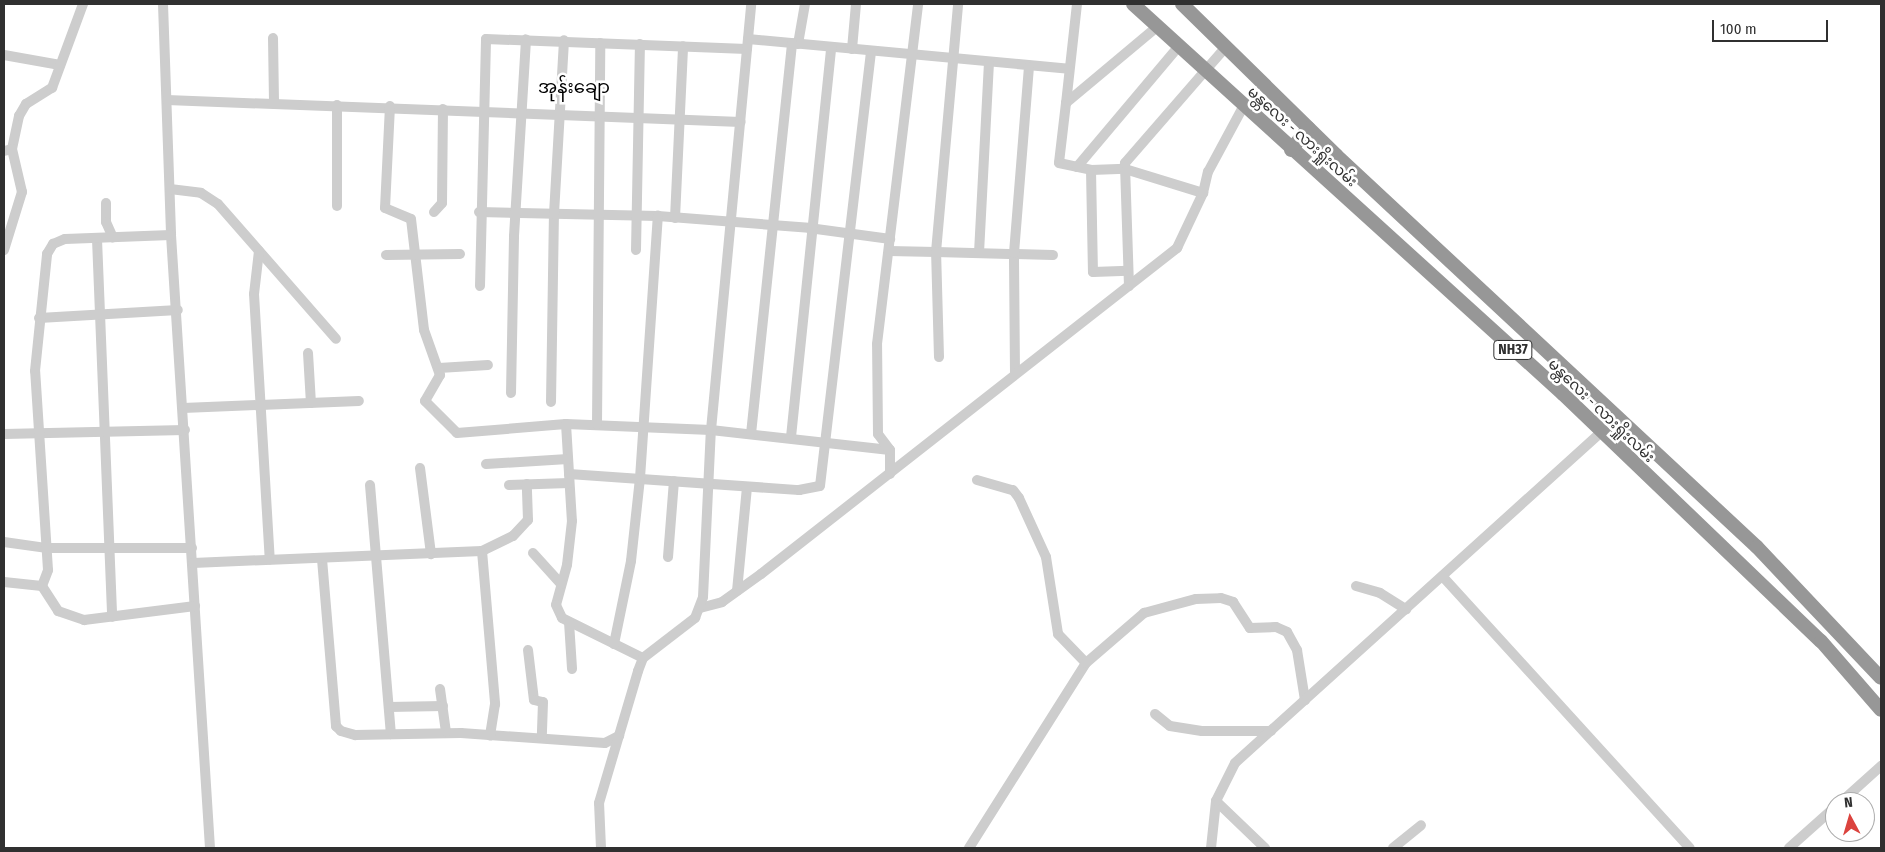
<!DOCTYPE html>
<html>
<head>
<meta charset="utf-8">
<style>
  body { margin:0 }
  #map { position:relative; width:1885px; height:852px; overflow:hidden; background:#fff; font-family:"Fira Sans Condensed","Noto Sans Myanmar",sans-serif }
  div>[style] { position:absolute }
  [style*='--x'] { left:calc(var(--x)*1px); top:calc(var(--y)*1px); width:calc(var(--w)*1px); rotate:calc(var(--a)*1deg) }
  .minor>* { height:10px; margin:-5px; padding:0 5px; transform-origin:5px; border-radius:5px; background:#cdcdcd }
  .highway>* { height:14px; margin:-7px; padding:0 7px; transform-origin:7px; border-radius:7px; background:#979797 }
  span { translate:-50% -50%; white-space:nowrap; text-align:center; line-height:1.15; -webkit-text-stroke:5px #fff; paint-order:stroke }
  .shield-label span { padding:1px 4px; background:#fff; border:1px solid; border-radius:4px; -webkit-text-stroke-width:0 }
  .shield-label { font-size:14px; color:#303030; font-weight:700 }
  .street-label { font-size:15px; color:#303030 }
  .quarter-label { font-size:18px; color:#000 }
  .frame { position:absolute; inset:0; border:5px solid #303030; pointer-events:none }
  .north { position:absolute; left:1825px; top:792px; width:50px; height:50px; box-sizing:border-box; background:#fff; border:1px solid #acacac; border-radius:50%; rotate:354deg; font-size:14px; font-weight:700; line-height:20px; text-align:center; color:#303030 }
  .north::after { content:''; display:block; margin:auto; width:18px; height:22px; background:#db433e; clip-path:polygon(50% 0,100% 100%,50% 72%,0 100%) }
  .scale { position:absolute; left:1712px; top:20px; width:116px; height:22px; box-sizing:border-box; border:2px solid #303030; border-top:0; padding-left:6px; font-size:15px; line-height:18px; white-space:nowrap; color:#303030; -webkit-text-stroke:4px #fff; paint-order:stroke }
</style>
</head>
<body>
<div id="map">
  <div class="minor">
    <div style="--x:163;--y:4;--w:231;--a:88"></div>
    <div style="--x:171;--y:235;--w:614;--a:86.36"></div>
    <div style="--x:1077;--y:4;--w:100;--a:96.3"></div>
    <div style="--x:1066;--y:103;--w:119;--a:-39.9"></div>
    <div style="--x:273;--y:38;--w:65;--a:89.1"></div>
    <div style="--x:748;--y:39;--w:322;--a:5.3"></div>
    <div style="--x:798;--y:44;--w:41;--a:-80.1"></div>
    <div style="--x:852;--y:49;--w:45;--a:-84.9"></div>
    <div style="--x:4;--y:55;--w:57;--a:10.1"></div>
    <div style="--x:167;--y:100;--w:574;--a:2.19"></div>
    <div style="--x:1066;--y:103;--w:60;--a:96.7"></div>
    <div style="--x:1059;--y:163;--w:33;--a:12"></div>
    <div style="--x:1091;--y:170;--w:34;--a:-2"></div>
    <div style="--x:1125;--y:169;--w:82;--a:17.1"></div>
    <div style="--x:337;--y:105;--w:101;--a:90"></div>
    <div style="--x:390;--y:106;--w:102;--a:92.8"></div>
    <div style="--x:385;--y:208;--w:28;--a:23"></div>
    <div style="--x:411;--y:219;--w:112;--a:83.3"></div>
    <div style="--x:424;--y:330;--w:48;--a:70.4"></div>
    <div style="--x:440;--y:375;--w:30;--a:120"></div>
    <div style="--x:425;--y:401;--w:45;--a:45"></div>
    <div style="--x:457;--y:433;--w:109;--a:-4.7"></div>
    <div style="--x:566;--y:424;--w:97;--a:86.5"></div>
    <div style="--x:572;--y:521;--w:44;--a:96.5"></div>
    <div style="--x:567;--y:565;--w:41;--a:105.4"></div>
    <div style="--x:556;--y:605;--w:14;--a:65"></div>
    <div style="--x:562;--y:618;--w:90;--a:26.3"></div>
    <div style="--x:4;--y:151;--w:8;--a:-14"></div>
    <div style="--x:12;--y:149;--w:34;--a:-78"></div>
    <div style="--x:19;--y:116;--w:14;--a:-60"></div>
    <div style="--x:26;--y:104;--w:31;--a:-32"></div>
    <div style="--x:52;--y:88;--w:90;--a:-69.7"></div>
    <div style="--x:1077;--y:167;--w:157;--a:-49.9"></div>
    <div style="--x:1091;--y:170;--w:102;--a:88.9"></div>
    <div style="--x:1093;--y:272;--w:35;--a:-2"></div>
    <div style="--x:170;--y:189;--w:31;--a:7"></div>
    <div style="--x:201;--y:193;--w:20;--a:33"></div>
    <div style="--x:218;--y:204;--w:179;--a:48.8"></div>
    <div style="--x:106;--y:203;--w:19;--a:90"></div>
    <div style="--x:106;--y:222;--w:17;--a:66"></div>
    <div style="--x:434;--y:212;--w:12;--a:-48"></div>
    <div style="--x:442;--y:203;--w:94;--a:-89.4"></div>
    <div style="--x:479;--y:212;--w:179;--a:1.3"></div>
    <div style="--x:658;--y:216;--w:151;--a:4.5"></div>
    <div style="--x:809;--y:228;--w:82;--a:7.7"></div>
    <div style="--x:675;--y:218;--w:172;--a:-87.3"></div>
    <div style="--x:97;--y:239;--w:378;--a:87.7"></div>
    <div style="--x:4;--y:250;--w:61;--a:-72.8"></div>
    <div style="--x:22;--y:192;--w:44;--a:-103.1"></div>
    <div style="--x:636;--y:250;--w:206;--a:-88.9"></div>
    <div style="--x:259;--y:251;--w:43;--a:96.6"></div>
    <div style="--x:254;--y:294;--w:266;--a:86.6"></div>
    <div style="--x:889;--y:251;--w:47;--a:1.2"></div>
    <div style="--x:936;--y:252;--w:249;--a:-84.9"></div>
    <div style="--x:979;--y:253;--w:190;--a:-87"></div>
    <div style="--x:386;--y:255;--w:74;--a:-0.8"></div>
    <div style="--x:480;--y:286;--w:247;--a:-88.6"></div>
    <div style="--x:486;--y:39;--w:261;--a:2.2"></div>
    <div style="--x:1129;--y:286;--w:123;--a:-91.9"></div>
    <div style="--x:1125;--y:163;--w:154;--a:-49"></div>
    <div style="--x:39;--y:318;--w:139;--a:-3.3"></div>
    <div style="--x:308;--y:353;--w:50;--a:86.6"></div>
    <div style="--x:939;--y:357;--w:105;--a:-91.6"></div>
    <div style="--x:936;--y:252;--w:117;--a:1.5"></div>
    <div style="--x:439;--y:368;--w:49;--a:-3.5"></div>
    <div style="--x:1015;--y:374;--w:121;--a:-90.5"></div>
    <div style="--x:1014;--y:253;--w:186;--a:-85.4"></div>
    <div style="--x:511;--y:393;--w:157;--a:-88.9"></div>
    <div style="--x:514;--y:236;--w:197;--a:-86.5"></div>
    <div style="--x:551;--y:402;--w:188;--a:-89.1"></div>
    <div style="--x:554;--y:214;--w:174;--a:-86.7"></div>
    <div style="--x:183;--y:408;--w:176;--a:-2.3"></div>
    <div style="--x:566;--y:424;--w:145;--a:2.4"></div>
    <div style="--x:711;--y:430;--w:180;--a:6.4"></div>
    <div style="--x:597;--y:424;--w:381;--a:-89.5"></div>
    <div style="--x:4;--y:434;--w:181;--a:-1.3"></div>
    <div style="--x:751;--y:434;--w:393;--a:-84"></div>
    <div style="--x:791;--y:437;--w:392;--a:-84.1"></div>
    <div style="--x:486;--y:464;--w:82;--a:-3.5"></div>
    <div style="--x:420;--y:468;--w:87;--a:82.7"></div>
    <div style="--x:569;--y:474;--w:231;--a:4"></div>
    <div style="--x:799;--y:490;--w:21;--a:-11"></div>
    <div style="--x:820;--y:486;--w:438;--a:-83.3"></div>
    <div style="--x:890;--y:474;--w:24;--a:-90"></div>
    <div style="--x:890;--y:450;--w:20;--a:-127"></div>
    <div style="--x:878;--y:434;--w:90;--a:-90.6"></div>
    <div style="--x:877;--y:344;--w:342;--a:-83.1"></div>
    <div style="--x:977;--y:480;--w:37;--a:16"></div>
    <div style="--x:1013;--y:490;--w:10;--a:53"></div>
    <div style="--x:1019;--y:498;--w:65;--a:65.4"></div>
    <div style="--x:1046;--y:557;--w:78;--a:81.1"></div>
    <div style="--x:1058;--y:634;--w:40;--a:46"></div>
    <div style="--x:370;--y:485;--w:250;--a:85.2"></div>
    <div style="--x:509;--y:485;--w:60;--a:-1.9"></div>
    <div style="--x:4;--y:542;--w:42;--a:8.1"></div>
    <div style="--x:46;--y:548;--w:146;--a:0"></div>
    <div style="--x:482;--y:551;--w:34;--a:-26"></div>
    <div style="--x:513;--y:536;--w:22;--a:-47"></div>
    <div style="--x:528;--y:520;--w:36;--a:-92"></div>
    <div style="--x:533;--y:553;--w:42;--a:47.9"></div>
    <div style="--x:668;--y:557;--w:76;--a:-85.5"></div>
    <div style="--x:322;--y:559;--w:168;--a:85.2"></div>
    <div style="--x:336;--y:726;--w:7;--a:45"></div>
    <div style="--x:341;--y:731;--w:15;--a:16"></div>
    <div style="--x:355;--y:735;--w:106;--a:-1.1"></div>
    <div style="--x:461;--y:733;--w:144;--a:4"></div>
    <div style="--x:605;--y:743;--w:16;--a:-27"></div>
    <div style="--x:193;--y:563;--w:289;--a:-2.4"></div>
    <div style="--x:482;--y:551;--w:154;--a:85.1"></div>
    <div style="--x:495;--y:704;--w:32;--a:99"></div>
    <div style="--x:1444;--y:578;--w:365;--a:47.7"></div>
    <div style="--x:4;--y:582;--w:38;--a:6"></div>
    <div style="--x:42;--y:586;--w:30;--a:57"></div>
    <div style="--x:58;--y:611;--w:28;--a:19"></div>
    <div style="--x:84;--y:620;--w:112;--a:-7.2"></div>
    <div style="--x:42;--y:586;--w:17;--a:-69"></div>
    <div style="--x:48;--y:570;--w:199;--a:-93.7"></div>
    <div style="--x:35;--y:371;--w:118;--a:-84.1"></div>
    <div style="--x:47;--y:254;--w:12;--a:-59"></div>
    <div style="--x:53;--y:244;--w:13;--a:-23"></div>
    <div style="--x:65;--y:239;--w:106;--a:-2.2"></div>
    <div style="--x:1356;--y:586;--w:25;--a:16"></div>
    <div style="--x:1380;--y:593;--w:31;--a:32"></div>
    <div style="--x:737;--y:591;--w:104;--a:-84.5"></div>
    <div style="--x:700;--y:608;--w:23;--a:-15"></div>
    <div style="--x:722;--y:602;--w:48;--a:-35.7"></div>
    <div style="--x:761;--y:574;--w:529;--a:-38.08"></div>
    <div style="--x:1177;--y:248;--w:61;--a:-64.7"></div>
    <div style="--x:1203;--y:193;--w:22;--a:-77"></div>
    <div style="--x:1208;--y:172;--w:74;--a:-61.7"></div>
    <div style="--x:569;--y:622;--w:47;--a:86.3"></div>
    <div style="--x:614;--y:644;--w:85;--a:-78.4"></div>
    <div style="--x:631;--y:561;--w:83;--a:-83.8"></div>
    <div style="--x:640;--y:478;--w:263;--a:-86.1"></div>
    <div style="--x:528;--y:650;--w:50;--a:83.2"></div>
    <div style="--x:534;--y:700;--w:9;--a:13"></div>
    <div style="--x:543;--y:702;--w:35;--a:92"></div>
    <div style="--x:440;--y:689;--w:43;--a:82.1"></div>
    <div style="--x:389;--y:707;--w:54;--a:-1.1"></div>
    <div style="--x:1155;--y:714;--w:19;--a:39"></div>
    <div style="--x:1170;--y:726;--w:32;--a:9"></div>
    <div style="--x:1202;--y:731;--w:69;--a:0"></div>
    <div style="--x:1216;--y:801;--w:68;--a:43.8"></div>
    <div style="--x:1841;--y:802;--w:54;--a:-42"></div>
    <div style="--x:601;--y:848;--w:45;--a:-92.5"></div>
    <div style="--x:599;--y:803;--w:138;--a:-73.5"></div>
    <div style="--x:638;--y:671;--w:14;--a:-69"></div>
    <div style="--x:643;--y:658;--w:66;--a:-37.6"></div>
    <div style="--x:695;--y:618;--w:22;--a:-69"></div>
    <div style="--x:703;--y:597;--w:167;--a:-87.3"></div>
    <div style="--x:711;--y:430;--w:428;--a:-84.6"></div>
    <div style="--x:969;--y:848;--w:219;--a:-57.7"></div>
    <div style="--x:1086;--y:663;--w:77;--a:-40.8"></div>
    <div style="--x:1144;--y:613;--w:54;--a:-15.1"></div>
    <div style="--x:1196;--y:599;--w:25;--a:-2"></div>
    <div style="--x:1221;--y:598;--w:13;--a:18"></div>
    <div style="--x:1233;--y:602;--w:31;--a:57"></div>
    <div style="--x:1250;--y:628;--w:26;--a:-2"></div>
    <div style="--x:1276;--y:627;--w:12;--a:24"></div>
    <div style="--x:1287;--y:632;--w:21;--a:61"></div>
    <div style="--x:1297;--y:650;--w:51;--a:80.9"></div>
    <div style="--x:1211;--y:848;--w:47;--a:-83.9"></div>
    <div style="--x:1216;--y:801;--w:42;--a:-63.4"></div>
    <div style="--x:1235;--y:763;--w:493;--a:-42.1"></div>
    <div style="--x:1393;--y:848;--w:36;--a:-39"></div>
    <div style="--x:1789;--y:848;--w:62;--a:-41.7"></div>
  </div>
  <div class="highway">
    <div style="--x:1133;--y:4;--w:581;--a:42.21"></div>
    <div style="--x:1563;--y:394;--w:357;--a:43.8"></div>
    <div style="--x:1821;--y:641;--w:91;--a:49"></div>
    <div style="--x:1182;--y:4;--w:216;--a:44.4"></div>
    <div style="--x:1336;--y:155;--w:575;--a:42.96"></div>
    <div style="--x:1757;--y:547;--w:180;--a:46.6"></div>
    <div style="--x:1291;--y:150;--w:28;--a:-52"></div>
  </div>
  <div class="shield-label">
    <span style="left:1513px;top:350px">NH37</span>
  </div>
  <div class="street-label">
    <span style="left:1302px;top:137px;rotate:42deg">မန္တလေး - လားရှိုးလမ်း</span>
    <span style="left:1601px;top:411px;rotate:44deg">မန္တလေး - လားရှိုးလမ်း</span>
  </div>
  <div class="quarter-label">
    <span style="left:574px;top:87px">အုန်းချော</span>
  </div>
  <div class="frame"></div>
  <div class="north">N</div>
  <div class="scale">100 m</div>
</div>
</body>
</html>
